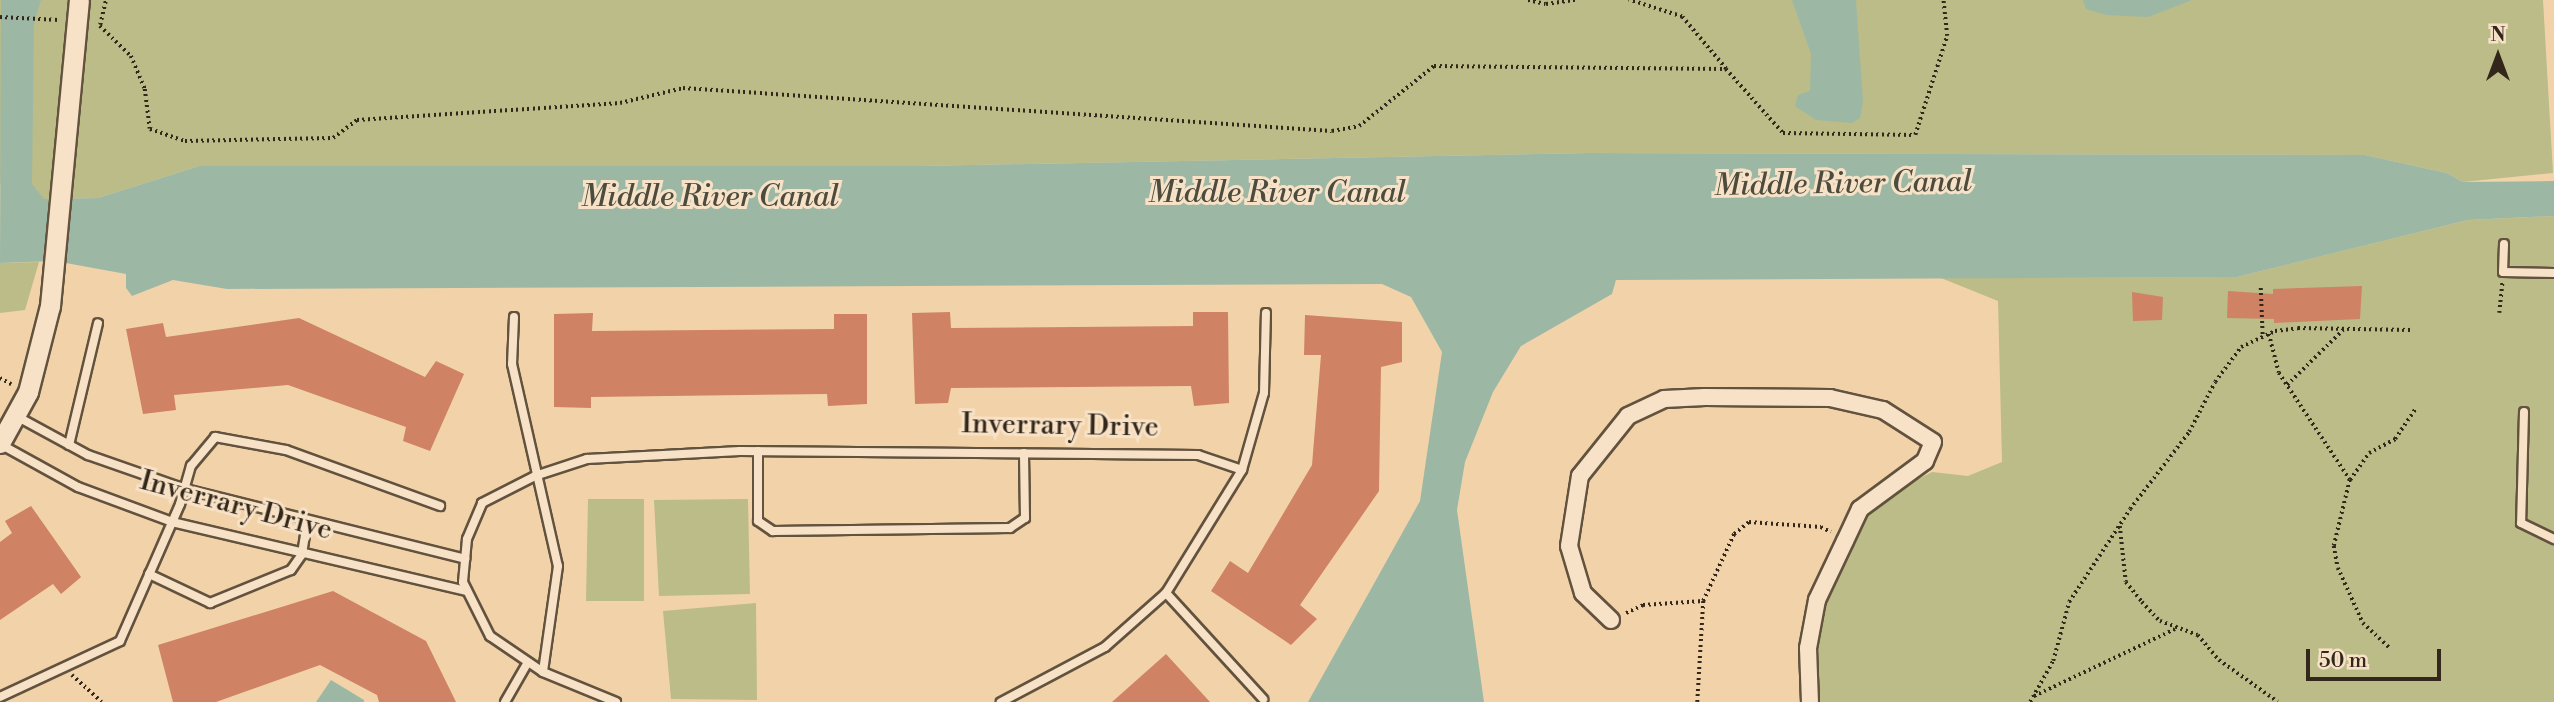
<!DOCTYPE html>
<html>
<head>
<meta charset="utf-8">
<style>
  body { margin:0 }
  #map { position:relative; width:2554px; height:702px; overflow:hidden; background:#f2d3a9; font-family:"Libre Bodoni",serif }
  div>[style] { position:absolute }
  [style*='--x'] { left:calc(var(--x)*1px); top:calc(var(--y)*1px); width:calc(var(--w)*1px); rotate:calc(var(--a)*1deg) }
  .green>* { inset:0; background:#bbbc87 }
  .water>* { inset:0; background:#9cb8a5 }
  .building>* { inset:0; background:#cf8264 }
  .path>* { height:3.5px; margin-top:-1.75px; transform-origin:0; background:repeating-linear-gradient(90deg,#32271a 0 2px,transparent 0 5.5px) }
  .roads { filter:drop-shadow(2px 0 #62523e) drop-shadow(-2px 0 #62523e) drop-shadow(0 2px #62523e) drop-shadow(0 -2px #62523e) }
  .service>* { height:8px; margin:-4px; padding:0 4px; transform-origin:4px; border-radius:4px; background:#f7e2c7 }
  .minor>* { height:16px; margin:-8px; padding:0 8px; transform-origin:8px; border-radius:8px; background:#f7e2c7 }
  .tertiary>* { height:19px; margin:-9.5px; padding:0 9.5px; transform-origin:9.5px; border-radius:9.5px; background:#f7e2c7 }
  span { translate:-50% -50%; white-space:nowrap; text-align:center; line-height:1.15; -webkit-text-stroke:6px #f7e2c7; paint-order:stroke }
  .street-label { font-size:28px; color:#32271a }
  .water-label { font-size:30px; color:#4c4b3d; font-style:italic }
  .north { position:absolute; left:2463px; top:21px; width:70px; height:70px; -webkit-text-stroke:5px #f7e2c7; paint-order:stroke; rotate:0deg; font-size:19px; font-weight:700; line-height:28px; text-align:center; color:#32271a }
  .north::after { content:''; display:block; margin:auto; width:24px; height:32px; background:#32271a; clip-path:polygon(50% 0,100% 100%,50% 72%,0 100%) }
  .scale { position:absolute; left:2306px; top:649px; width:135px; height:32px; box-sizing:border-box; border:4px solid #32271a; border-top:0; padding-left:9px; font-size:21px; line-height:24px; white-space:nowrap; color:#32271a; -webkit-text-stroke:5px #f7e2c7; paint-order:stroke }
</style>
</head>
<body>
<div id="map">
  <div class="green">
    <div style="clip-path:polygon(0 0,2543px 0,2553px 173px,2463px 182px,2447px 173px,2365px 155px,1589px 153px,921px 166px,199px 166px,98px 198px,44px 199px,0 183px)"></div>
    <div style="clip-path:polygon(2554px 216px,2554px 702px,1810px 702px,1817px 600px,1860px 509px,1932px 472px,1968px 476px,2002px 462px,1998px 301px,1941px 278px,2237px 277px,2468px 220px)"></div>
    <div style="clip-path:polygon(39px 262px,25px 310px,0 313px,0 263px)"></div>
    <div style="clip-path:polygon(588px 499px,644px 499px,644px 601px,586px 601px)"></div>
    <div style="clip-path:polygon(748px 499px,750px 594px,659px 596px,654px 500px)"></div>
    <div style="clip-path:polygon(756px 603px,757px 700px,671px 699px,663px 611px)"></div>
  </div>
  <div class="water">
    <div style="clip-path:polygon(1px 0,41px 0,34px 23px,32px 184px,44px 199px,98px 198px,199px 166px,921px 166px,1589px 153px,2365px 155px,2447px 173px,2463px 182px,2554px 181px,2554px 216px,2468px 220px,2237px 277px,1616px 280px,1612px 294px,1521px 346px,1493px 392px,1465px 462px,1457px 510px,1484px 702px,1308px 702px,1420px 501px,1442px 352px,1411px 297px,1382px 284px,227px 289px,173px 280px,132px 296px,126px 288px,126px 274px,55px 261px,0 263px)"></div>
    <div style="clip-path:polygon(1792px 0,1856px 0,1863px 102px,1860px 118px,1852px 123px,1816px 120px,1795px 106px,1798px 95px,1810px 91px,1811px 54px)"></div>
    <div style="clip-path:polygon(2083px 0,2192px 0,2148px 17px,2106px 15px,2086px 9px)"></div>
    <div style="clip-path:polygon(331px 680px,364px 700px,364px 702px,316px 702px)"></div>
  </div>
  <div class="building">
    <div style="clip-path:polygon(2362px 286px,2360px 319px,2274px 323px,2274px 319px,2227px 318px,2228px 291px,2273px 294px,2273px 289px)"></div>
    <div style="clip-path:polygon(2132px 292px,2163px 297px,2162px 320px,2133px 321px)"></div>
    <div style="clip-path:polygon(950px 312px,951px 328px,1193px 326px,1193px 312px,1228px 312px,1229px 403px,1194px 406px,1191px 386px,951px 388px,948px 403px,915px 404px,912px 313px)"></div>
    <div style="clip-path:polygon(593px 313px,592px 331px,834px 329px,834px 314px,867px 314px,867px 404px,828px 406px,827px 394px,591px 397px,591px 408px,554px 407px,554px 314px)"></div>
    <div style="clip-path:polygon(1305px 315px,1402px 322px,1402px 362px,1381px 367px,1379px 491px,1300px 605px,1317px 619px,1291px 645px,1211px 591px,1230px 561px,1248px 573px,1312px 465px,1321px 355px,1304px 355px)"></div>
    <div style="clip-path:polygon(299px 318px,425px 377px,436px 361px,464px 374px,430px 451px,403px 441px,406px 427px,288px 385px,174px 395px,176px 410px,143px 414px,126px 329px,163px 323px,166px 337px)"></div>
    <div style="clip-path:polygon(31px 506px,81px 577px,61px 594px,53px 584px,0 620px,0 542px,12px 533px,5px 521px)"></div>
    <div style="clip-path:polygon(333px 591px,426px 641px,456px 702px,379px 702px,377px 695px,320px 665px,216px 702px,173px 702px,158px 645px)"></div>
    <div style="clip-path:polygon(1166px 654px,1210px 702px,1112px 702px)"></div>
  </div>
  <div class="path">
    <div style="--x:1528;--y:0;--w:18;--a:13"></div>
    <div style="--x:1546;--y:4;--w:30;--a:-8"></div>
    <div style="--x:0;--y:17;--w:59;--a:2.9"></div>
    <div style="--x:100;--y:25;--w:26;--a:-77"></div>
    <div style="--x:100;--y:26;--w:43;--a:44.1"></div>
    <div style="--x:131;--y:56;--w:36;--a:67"></div>
    <div style="--x:145;--y:89;--w:40;--a:82.9"></div>
    <div style="--x:150;--y:129;--w:37;--a:19"></div>
    <div style="--x:185;--y:141;--w:148;--a:-1.2"></div>
    <div style="--x:333;--y:138;--w:30;--a:-37"></div>
    <div style="--x:357;--y:120;--w:264;--a:-3.7"></div>
    <div style="--x:620;--y:103;--w:65;--a:-13.4"></div>
    <div style="--x:683;--y:88;--w:650;--a:3.79"></div>
    <div style="--x:1332;--y:131;--w:27;--a:-10"></div>
    <div style="--x:1359;--y:126;--w:96;--a:-38.7"></div>
    <div style="--x:1434;--y:66;--w:292;--a:0.6"></div>
    <div style="--x:1726;--y:69;--w:68;--a:-130.2"></div>
    <div style="--x:1682;--y:17;--w:56;--a:-162.2"></div>
    <div style="--x:1726;--y:69;--w:86;--a:48.3"></div>
    <div style="--x:1783;--y:133;--w:132;--a:0.9"></div>
    <div style="--x:1915;--y:135;--w:104;--a:-72.1"></div>
    <div style="--x:1947;--y:36;--w:36;--a:-96"></div>
    <div style="--x:2261;--y:288;--w:49;--a:87.7"></div>
    <div style="--x:2499;--y:313;--w:30;--a:-84"></div>
    <div style="--x:2269;--y:334;--w:40;--a:75.6"></div>
    <div style="--x:2279;--y:373;--w:128;--a:56.4"></div>
    <div style="--x:2350;--y:480;--w:68;--a:103.6"></div>
    <div style="--x:2334;--y:546;--w:22;--a:80"></div>
    <div style="--x:2338;--y:568;--w:60;--a:65.6"></div>
    <div style="--x:2363;--y:623;--w:38;--a:43"></div>
    <div style="--x:0;--y:378;--w:13;--a:29"></div>
    <div style="--x:2287;--y:385;--w:81;--a:-44.5"></div>
    <div style="--x:2350;--y:480;--w:33;--a:-55"></div>
    <div style="--x:2369;--y:453;--w:30;--a:-28"></div>
    <div style="--x:2395;--y:439;--w:36;--a:-56"></div>
    <div style="--x:2120;--y:526;--w:56;--a:83.9"></div>
    <div style="--x:2126;--y:582;--w:26;--a:51"></div>
    <div style="--x:2142;--y:602;--w:26;--a:47"></div>
    <div style="--x:2160;--y:621;--w:40;--a:20.2"></div>
    <div style="--x:2198;--y:635;--w:33;--a:50"></div>
    <div style="--x:2219;--y:660;--w:72;--a:35.4"></div>
    <div style="--x:1626;--y:613;--w:19;--a:-25"></div>
    <div style="--x:1643;--y:605;--w:60;--a:-3.8"></div>
    <div style="--x:72;--y:675;--w:40;--a:42"></div>
    <div style="--x:2034;--y:696;--w:156;--a:-25.4"></div>
    <div style="--x:1697;--y:702;--w:101;--a:-86.6"></div>
    <div style="--x:1703;--y:601;--w:74;--a:-65.2"></div>
    <div style="--x:1734;--y:534;--w:19;--a:-39"></div>
    <div style="--x:1749;--y:522;--w:72;--a:4"></div>
    <div style="--x:1821;--y:527;--w:11;--a:27"></div>
    <div style="--x:2030;--y:702;--w:47;--a:-60.7"></div>
    <div style="--x:2053;--y:661;--w:61;--a:-74.8"></div>
    <div style="--x:2069;--y:602;--w:111;--a:-56.7"></div>
    <div style="--x:2130;--y:509;--w:97;--a:-52.5"></div>
    <div style="--x:2189;--y:432;--w:56;--a:-62.5"></div>
    <div style="--x:2215;--y:382;--w:44;--a:-53.4"></div>
    <div style="--x:2241;--y:347;--w:38;--a:-25"></div>
    <div style="--x:2275;--y:331;--w:23;--a:-7"></div>
    <div style="--x:2298;--y:328;--w:113;--a:1"></div>
  </div>
  <div class="roads">
    <div class="service">
      <div style="--x:2504;--y:244;--w:28;--a:92"></div>
      <div style="--x:2503;--y:272;--w:51;--a:1.1"></div>
      <div style="--x:514;--y:317;--w:47;--a:92.4"></div>
      <div style="--x:512;--y:364;--w:207;--a:77.2"></div>
      <div style="--x:558;--y:566;--w:107;--a:98.1"></div>
      <div style="--x:2524;--y:412;--w:111;--a:91.5"></div>
      <div style="--x:2521;--y:523;--w:37;--a:26"></div>
      <div style="--x:18;--y:417;--w:80;--a:28.5"></div>
      <div style="--x:88;--y:455;--w:103;--a:19.3"></div>
      <div style="--x:185;--y:489;--w:289;--a:14"></div>
      <div style="--x:0;--y:444;--w:89;--a:28.9"></div>
      <div style="--x:78;--y:487;--w:100;--a:20.4"></div>
      <div style="--x:172;--y:522;--w:303;--a:13.2"></div>
      <div style="--x:69;--y:445;--w:125;--a:-76.6"></div>
      <div style="--x:758;--y:451;--w:70;--a:90"></div>
      <div style="--x:758;--y:521;--w:18;--a:34"></div>
      <div style="--x:773;--y:531;--w:237;--a:-0.7"></div>
      <div style="--x:1010;--y:528;--w:18;--a:-34"></div>
      <div style="--x:1025;--y:518;--w:65;--a:-90.9"></div>
      <div style="--x:1242;--y:470;--w:80;--a:-74.1"></div>
      <div style="--x:1264;--y:393;--w:80;--a:-88.6"></div>
      <div style="--x:149;--y:574;--w:68;--a:25.4"></div>
      <div style="--x:210;--y:603;--w:87;--a:-22.2"></div>
      <div style="--x:291;--y:570;--w:19;--a:-55"></div>
      <div style="--x:302;--y:554;--w:32;--a:-81"></div>
      <div style="--x:1166;--y:593;--w:144;--a:47.5"></div>
      <div style="--x:0;--y:697;--w:132;--a:-25"></div>
      <div style="--x:120;--y:641;--w:150;--a:-66.3"></div>
      <div style="--x:180;--y:504;--w:40;--a:-74"></div>
      <div style="--x:191;--y:466;--w:38;--a:-50"></div>
      <div style="--x:215;--y:437;--w:72;--a:10.4"></div>
      <div style="--x:286;--y:450;--w:164;--a:20"></div>
      <div style="--x:505;--y:702;--w:46;--a:-60.1"></div>
      <div style="--x:616;--y:702;--w:79;--a:-157.7"></div>
      <div style="--x:543;--y:672;--w:64;--a:-145.8"></div>
      <div style="--x:490;--y:636;--w:60;--a:-116.6"></div>
      <div style="--x:463;--y:582;--w:43;--a:-84.7"></div>
      <div style="--x:467;--y:539;--w:39;--a:-67"></div>
      <div style="--x:482;--y:503;--w:59;--a:-27"></div>
      <div style="--x:535;--y:476;--w:55;--a:-18.1"></div>
      <div style="--x:587;--y:459;--w:153;--a:-3"></div>
      <div style="--x:740;--y:451;--w:458;--a:0.5"></div>
      <div style="--x:1198;--y:455;--w:46;--a:18.8"></div>
      <div style="--x:1242;--y:470;--w:145;--a:121.7"></div>
      <div style="--x:1166;--y:593;--w:81;--a:138.5"></div>
      <div style="--x:1105;--y:647;--w:118;--a:152.1"></div>
    </div>
    <div class="minor">
      <div style="--x:1611;--y:620;--w:39;--a:-136"></div>
      <div style="--x:1583;--y:593;--w:49;--a:-106.6"></div>
      <div style="--x:1569;--y:546;--w:71;--a:-81.1"></div>
      <div style="--x:1580;--y:476;--w:77;--a:-51.3"></div>
      <div style="--x:1628;--y:416;--w:40;--a:-25"></div>
      <div style="--x:1664;--y:399;--w:41;--a:-2.8"></div>
      <div style="--x:1705;--y:397;--w:125;--a:0.5"></div>
      <div style="--x:1830;--y:398;--w:54;--a:12.8"></div>
      <div style="--x:1883;--y:410;--w:59;--a:32.6"></div>
      <div style="--x:1933;--y:442;--w:21;--a:113"></div>
      <div style="--x:1925;--y:461;--w:81;--a:143.6"></div>
      <div style="--x:1860;--y:509;--w:35;--a:115"></div>
      <div style="--x:1845;--y:541;--w:65;--a:115.4"></div>
      <div style="--x:1817;--y:600;--w:49;--a:100.6"></div>
      <div style="--x:1808;--y:648;--w:54;--a:87.9"></div>
    </div>
    <div class="tertiary">
      <div style="--x:0;--y:443;--w:58;--a:-61.2"></div>
      <div style="--x:28;--y:392;--w:89;--a:-75.7"></div>
      <div style="--x:50;--y:306;--w:307;--a:-84.6"></div>
    </div>
  </div>
  <div class="street-label">
    <span style="left:1060px;top:426px;rotate:1deg">Inverrary Drive</span>
    <span style="left:236px;top:506px;rotate:15deg">Inverrary Drive</span>
  </div>
  <div class="water-label">
    <span style="left:1843px;top:184px;rotate:-1deg">Middle River Canal</span>
    <span style="left:1277px;top:193px">Middle River Canal</span>
    <span style="left:710px;top:197px">Middle River Canal</span>
  </div>
  <div class="north">N</div>
  <div class="scale">50 m</div>
</div>
</body>
</html>
